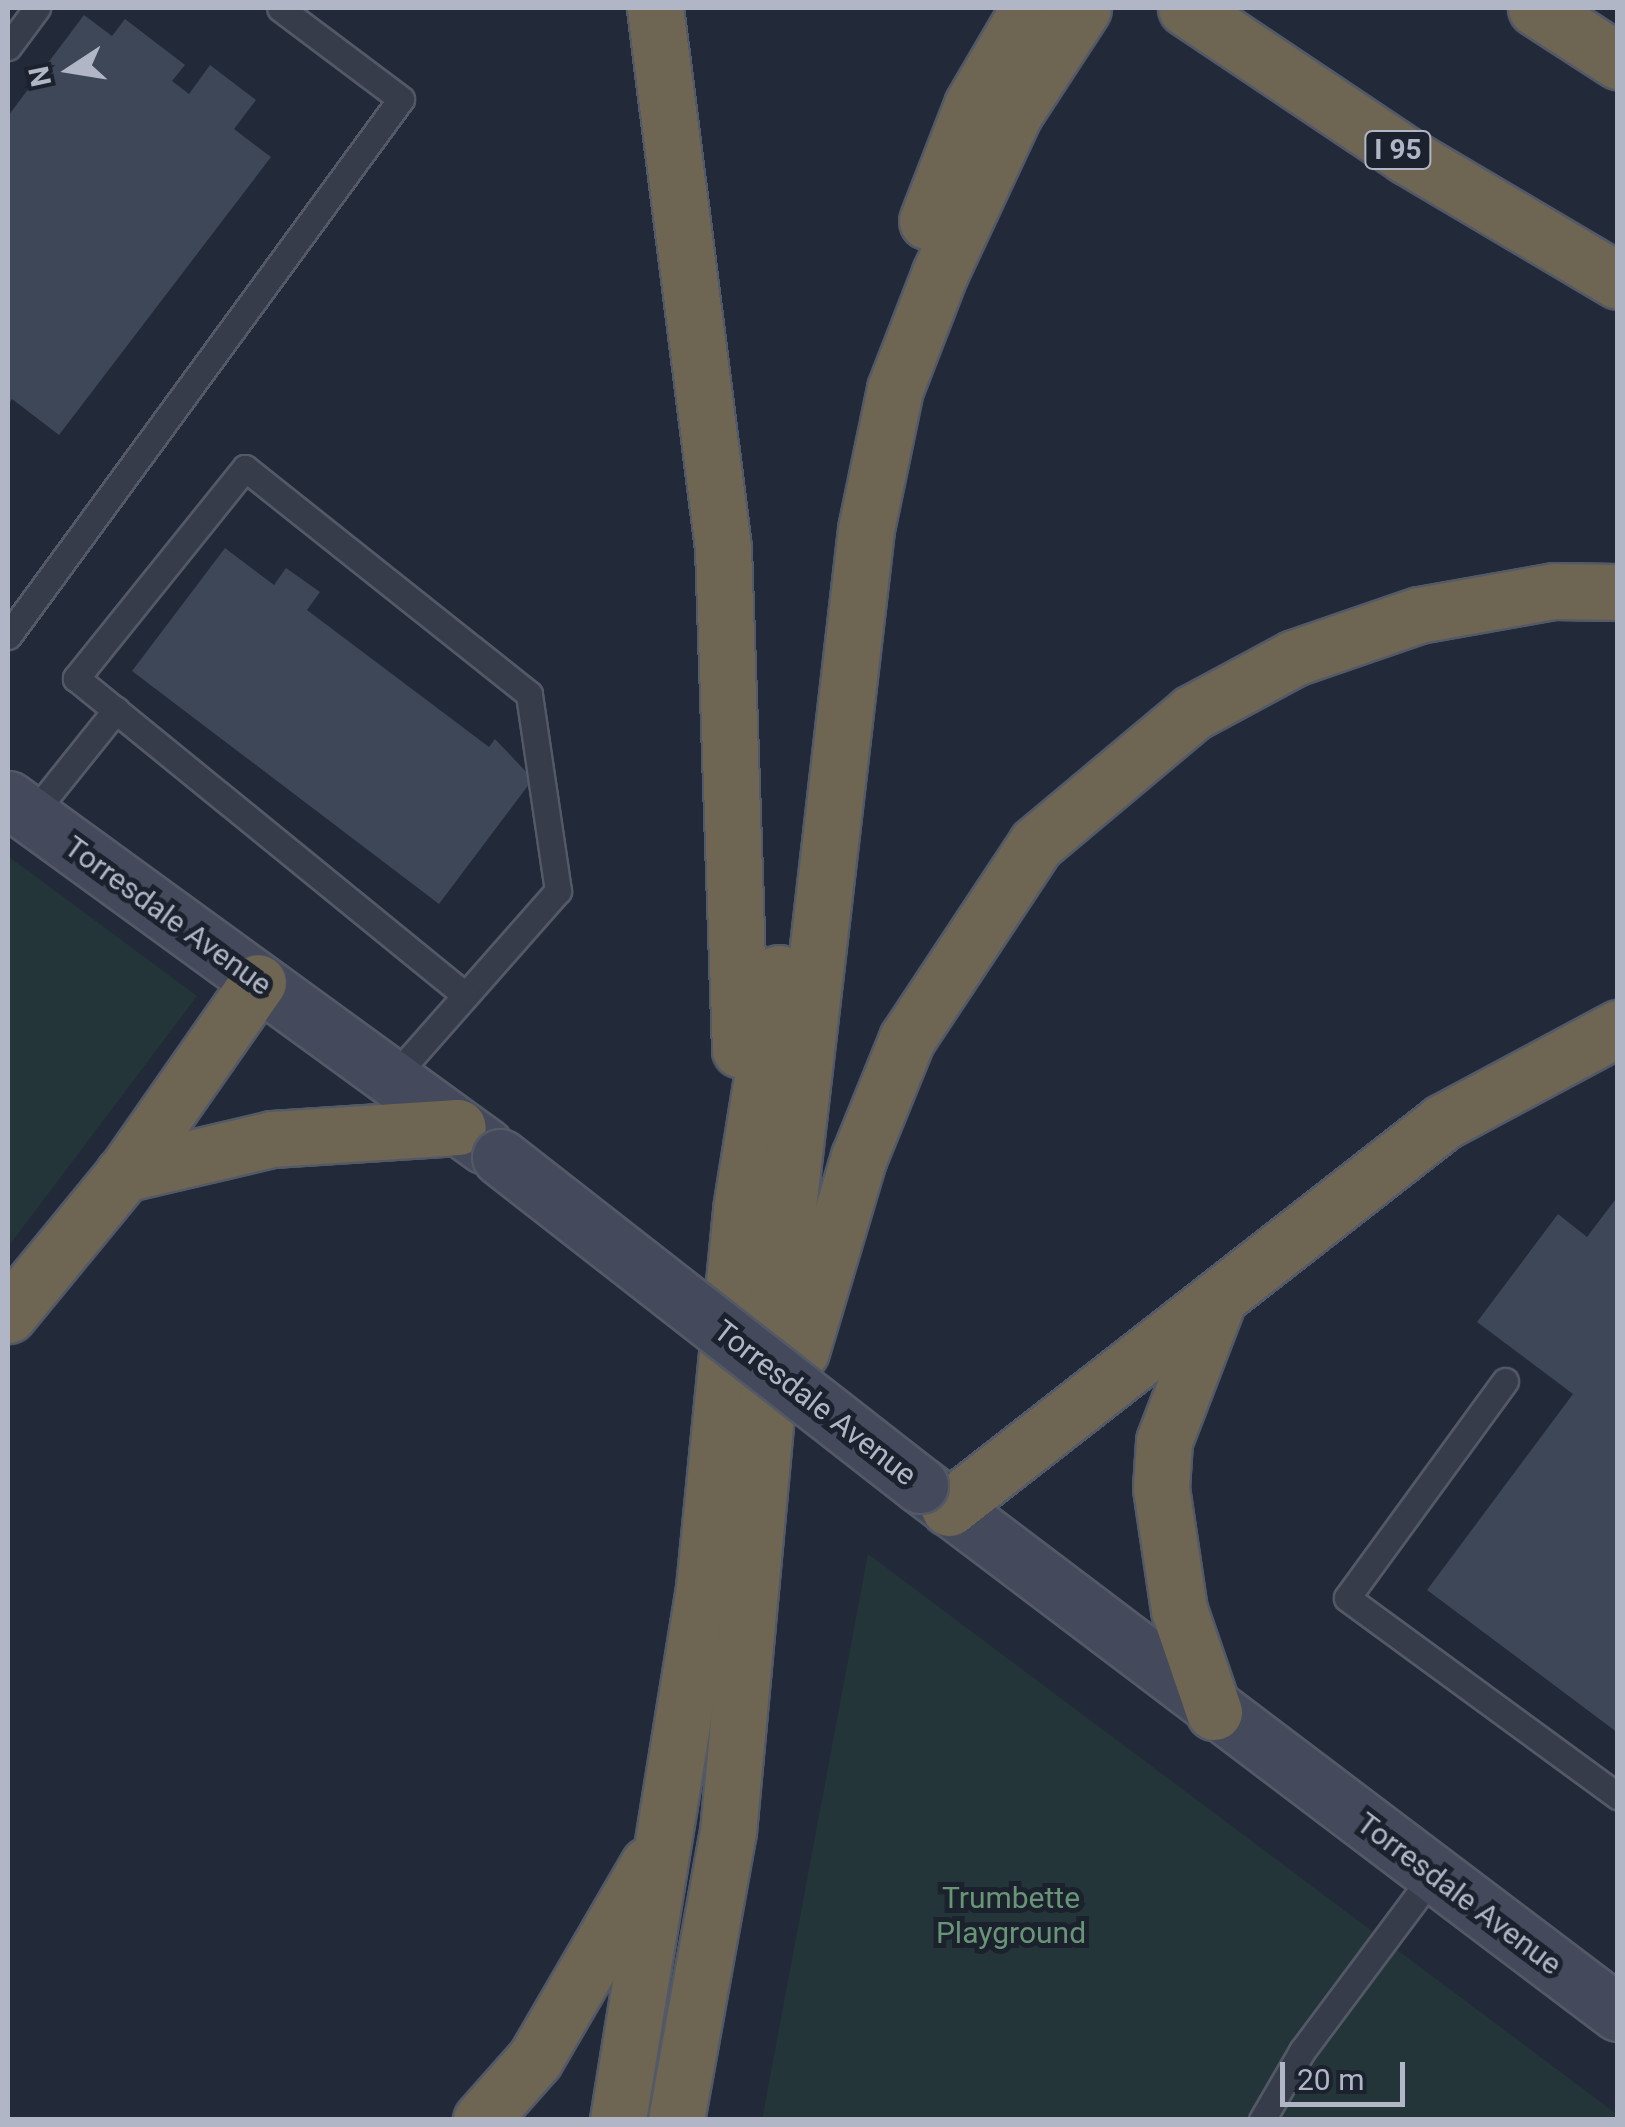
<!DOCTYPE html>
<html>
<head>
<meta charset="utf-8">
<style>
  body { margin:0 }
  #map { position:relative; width:1625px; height:2127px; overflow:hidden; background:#222938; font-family:Roboto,sans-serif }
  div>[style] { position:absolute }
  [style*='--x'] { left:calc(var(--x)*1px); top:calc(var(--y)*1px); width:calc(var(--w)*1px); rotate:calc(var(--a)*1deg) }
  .green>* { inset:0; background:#243539 }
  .building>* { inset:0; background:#3e4758 }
  .roads { filter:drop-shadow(2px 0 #535966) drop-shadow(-2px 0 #535966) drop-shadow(0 2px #535966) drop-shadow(0 -2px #535966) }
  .lane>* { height:25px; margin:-12.5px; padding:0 12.5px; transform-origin:12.5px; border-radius:12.5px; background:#363c49 }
  .secondary>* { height:55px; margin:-27.5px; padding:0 27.5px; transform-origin:27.5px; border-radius:27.5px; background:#444a5b }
  .highway>* { height:55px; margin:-27.5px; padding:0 27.5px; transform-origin:27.5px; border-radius:27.5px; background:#6e6653 }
  .bridges { filter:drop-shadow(2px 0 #535966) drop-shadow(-2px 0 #535966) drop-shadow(0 2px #535966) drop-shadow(0 -2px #535966) }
  .secondary-bridge>* { height:55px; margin:-27.5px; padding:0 27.5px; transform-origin:27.5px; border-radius:27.5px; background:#444a5b }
  span { translate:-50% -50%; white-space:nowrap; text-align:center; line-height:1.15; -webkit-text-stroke:10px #1b212d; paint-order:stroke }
  .shield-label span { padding:2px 8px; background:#1b212d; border:2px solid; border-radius:8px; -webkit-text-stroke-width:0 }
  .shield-label { font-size:28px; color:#b0b6c5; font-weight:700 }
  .street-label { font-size:30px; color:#b0b6c5 }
  .park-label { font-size:30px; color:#699577 }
  .frame { position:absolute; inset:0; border:10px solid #b0b6c5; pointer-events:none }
  .north { position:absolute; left:20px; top:20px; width:100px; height:100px; -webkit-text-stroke:8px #1b212d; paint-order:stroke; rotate:258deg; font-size:28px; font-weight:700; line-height:40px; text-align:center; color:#b0b6c5 }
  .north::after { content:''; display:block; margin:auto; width:35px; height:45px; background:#b0b6c5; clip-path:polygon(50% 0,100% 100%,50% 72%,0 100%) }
  .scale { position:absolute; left:1280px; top:2062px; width:125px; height:45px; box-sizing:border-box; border:5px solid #b0b6c5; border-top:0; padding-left:12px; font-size:30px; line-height:35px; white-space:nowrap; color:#b0b6c5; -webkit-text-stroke:8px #1b212d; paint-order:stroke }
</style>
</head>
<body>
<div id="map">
  <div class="green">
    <div style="clip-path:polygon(8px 856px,197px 996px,8px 1247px)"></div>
    <div style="clip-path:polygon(868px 1554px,1618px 2115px,1617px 2120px,762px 2120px)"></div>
  </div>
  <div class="building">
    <div style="clip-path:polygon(84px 15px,112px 36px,125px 19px,185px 65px,172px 81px,189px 94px,210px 65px,256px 100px,234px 129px,271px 157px,59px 435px,12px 399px,8px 405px,8px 116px)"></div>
    <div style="clip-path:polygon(225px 548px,274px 585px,286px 568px,320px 592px,307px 610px,489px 747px,495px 739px,533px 779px,439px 904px,132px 671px)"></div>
    <div style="clip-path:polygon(1618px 1196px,1618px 1733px,1427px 1590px,1573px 1394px,1477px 1322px,1558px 1214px,1587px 1237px)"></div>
  </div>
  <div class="roads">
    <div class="lane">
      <div style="--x:8;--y:47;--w:49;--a:-53.4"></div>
      <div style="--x:8;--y:636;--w:665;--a:-53.8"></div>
      <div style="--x:401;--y:99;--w:151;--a:-143.1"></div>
      <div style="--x:31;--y:816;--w:136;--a:-51.3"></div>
      <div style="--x:392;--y:1079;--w:251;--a:-48.6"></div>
      <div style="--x:558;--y:891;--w:199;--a:-98.4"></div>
      <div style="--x:529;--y:694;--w:363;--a:-141.5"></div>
      <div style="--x:245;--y:468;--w:270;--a:128.8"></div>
      <div style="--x:76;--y:678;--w:502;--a:39.18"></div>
      <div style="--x:1505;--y:1381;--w:268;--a:126.1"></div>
      <div style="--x:1347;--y:1598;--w:336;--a:36.2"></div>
      <div style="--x:1262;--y:2120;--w:80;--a:-59.9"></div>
      <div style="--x:1302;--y:2051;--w:219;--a:-53.3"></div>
    </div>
    <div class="secondary">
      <div style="--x:8;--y:799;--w:590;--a:36.03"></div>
      <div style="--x:920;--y:1485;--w:875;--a:37.11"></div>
    </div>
    <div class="highway">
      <div style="--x:655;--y:8;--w:544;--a:82.82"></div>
      <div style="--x:723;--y:548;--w:502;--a:88.06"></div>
      <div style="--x:1186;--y:8;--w:266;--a:33.8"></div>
      <div style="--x:1407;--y:156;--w:245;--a:30.6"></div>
      <div style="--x:1536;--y:8;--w:98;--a:32.9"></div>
      <div style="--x:927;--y:221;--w:124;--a:-68.8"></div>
      <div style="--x:972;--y:105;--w:113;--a:-59.6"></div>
      <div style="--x:123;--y:1174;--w:153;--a:-13.2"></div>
      <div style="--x:272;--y:1139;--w:186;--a:-3.7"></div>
      <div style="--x:8;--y:1315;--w:188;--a:-50.6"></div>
      <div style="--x:127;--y:1170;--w:229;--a:-55.1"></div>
      <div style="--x:801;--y:1351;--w:202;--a:-73.4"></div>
      <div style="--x:859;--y:1157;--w:127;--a:-67.9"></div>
      <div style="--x:907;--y:1039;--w:234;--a:-56.5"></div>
      <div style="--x:1036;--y:844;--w:204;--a:-40"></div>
      <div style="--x:1192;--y:713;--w:116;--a:-28.3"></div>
      <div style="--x:1294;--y:658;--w:132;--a:-19"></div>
      <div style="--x:1419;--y:615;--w:137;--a:-10.1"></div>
      <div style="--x:1554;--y:591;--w:64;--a:0.9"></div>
      <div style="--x:949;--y:1508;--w:627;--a:-38"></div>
      <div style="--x:1443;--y:1122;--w:199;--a:-28.2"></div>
      <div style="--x:1214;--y:1712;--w:108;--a:-108.9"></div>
      <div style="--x:1179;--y:1610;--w:123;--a:-98.4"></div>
      <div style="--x:1161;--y:1488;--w:47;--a:-86.3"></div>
      <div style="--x:1164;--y:1441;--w:148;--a:-69"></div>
      <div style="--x:481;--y:2120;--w:81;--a:-48.5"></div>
      <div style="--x:535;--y:2059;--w:225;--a:-59.8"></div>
      <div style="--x:618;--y:2120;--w:539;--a:-80.82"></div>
      <div style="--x:704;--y:1588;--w:381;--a:-84.4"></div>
      <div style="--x:741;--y:1209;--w:239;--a:-80.9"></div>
      <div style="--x:676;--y:2120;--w:293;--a:-79.8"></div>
      <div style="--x:728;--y:1832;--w:497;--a:-84.8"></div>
      <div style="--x:773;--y:1337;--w:813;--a:-83.43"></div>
      <div style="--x:866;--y:529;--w:143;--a:-78.3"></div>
      <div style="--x:895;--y:389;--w:124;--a:-68.8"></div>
      <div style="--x:940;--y:273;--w:175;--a:-65"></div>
      <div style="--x:1014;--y:114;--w:126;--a:-56.9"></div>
    </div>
  </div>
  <div class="bridges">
    <div class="secondary-bridge">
      <div style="--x:500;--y:1157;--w:533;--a:37.99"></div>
    </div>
  </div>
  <div class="shield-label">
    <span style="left:1398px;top:150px">I 95</span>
  </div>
  <div class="street-label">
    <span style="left:168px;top:916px;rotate:36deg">Torresdale Avenue</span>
    <span style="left:815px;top:1403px;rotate:38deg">Torresdale Avenue</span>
    <span style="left:1459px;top:1894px;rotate:37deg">Torresdale Avenue</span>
  </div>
  <div class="park-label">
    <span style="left:1011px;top:1915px">Trumbette<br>Playground</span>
  </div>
  <div class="frame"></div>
  <div class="north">N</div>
  <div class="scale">20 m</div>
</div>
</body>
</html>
